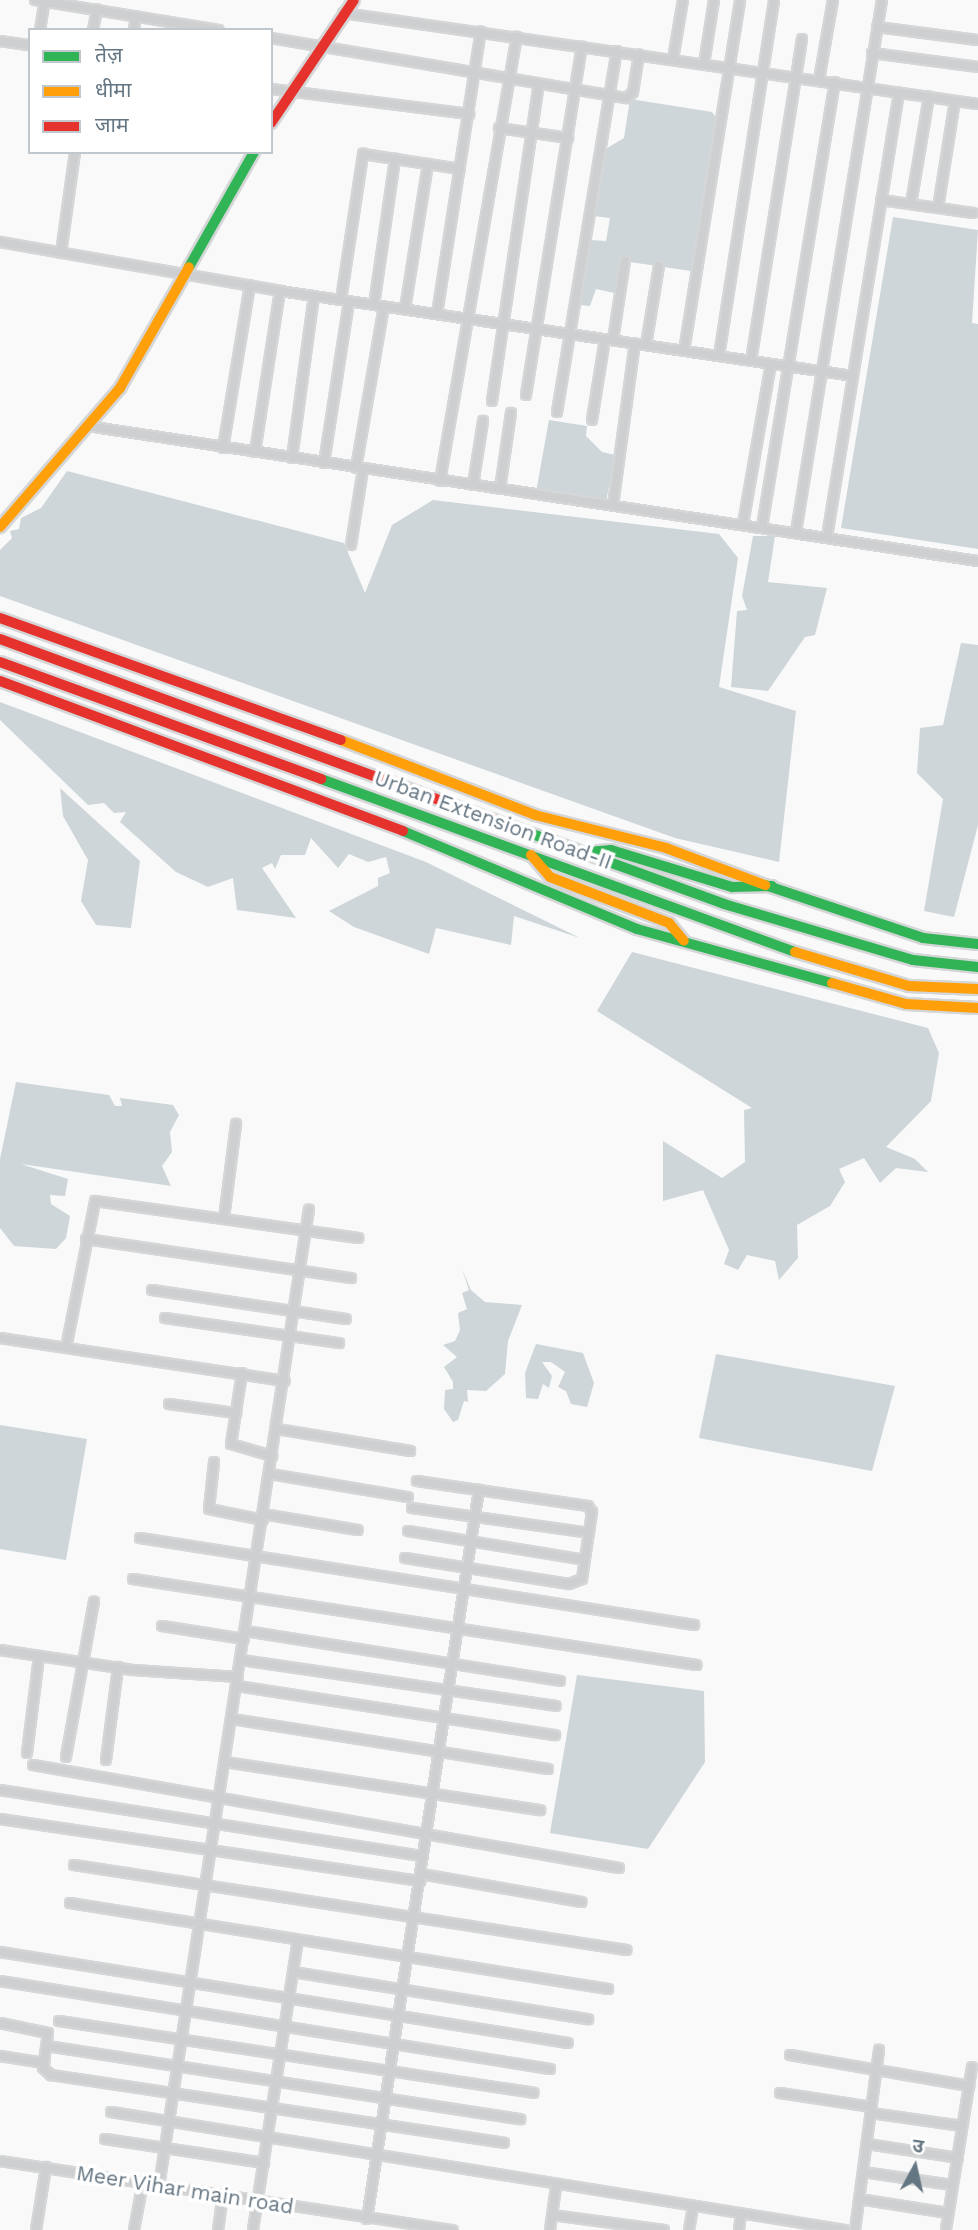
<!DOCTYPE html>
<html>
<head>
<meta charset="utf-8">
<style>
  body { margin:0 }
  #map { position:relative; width:978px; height:2230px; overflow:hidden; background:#f9f9f9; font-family:"Work Sans","Noto Sans Devanagari",sans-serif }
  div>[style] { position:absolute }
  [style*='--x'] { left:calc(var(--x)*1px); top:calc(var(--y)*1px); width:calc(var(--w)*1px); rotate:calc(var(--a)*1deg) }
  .water>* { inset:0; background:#ced6d9 }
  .roads { filter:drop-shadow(2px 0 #d5d6d7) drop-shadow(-2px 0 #d5d6d7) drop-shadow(0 2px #d5d6d7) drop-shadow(0 -2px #d5d6d7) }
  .street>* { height:8px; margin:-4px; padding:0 4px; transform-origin:4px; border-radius:4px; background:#cecfd0 }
  .fast>* { height:10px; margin:-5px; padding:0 5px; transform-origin:5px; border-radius:5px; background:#30b455 }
  .slow>* { height:10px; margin:-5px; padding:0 5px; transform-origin:5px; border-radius:5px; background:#ff9f0a }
  .jam>* { height:10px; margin:-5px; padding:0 5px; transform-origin:5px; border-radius:5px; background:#e5322d }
  span { translate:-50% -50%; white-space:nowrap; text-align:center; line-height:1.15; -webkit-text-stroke:7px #fff; paint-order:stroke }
  .street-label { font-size:21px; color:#657683 }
  .legend { position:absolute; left:28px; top:28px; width:245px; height:126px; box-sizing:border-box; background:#fff; border:2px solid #c1c8cd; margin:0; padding:9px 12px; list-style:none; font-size:21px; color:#657683 }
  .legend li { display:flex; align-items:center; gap:14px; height:35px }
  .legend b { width:35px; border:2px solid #c1c8cd }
  .north { position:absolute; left:880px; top:2132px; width:70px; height:70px; -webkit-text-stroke:5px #fff; paint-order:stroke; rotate:8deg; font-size:19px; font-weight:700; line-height:28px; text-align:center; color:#657683 }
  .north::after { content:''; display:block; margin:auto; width:24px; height:32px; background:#657683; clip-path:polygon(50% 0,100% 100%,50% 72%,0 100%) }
</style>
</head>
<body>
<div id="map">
  <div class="water">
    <div style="clip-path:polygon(630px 99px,712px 112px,717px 119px,691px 271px,623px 261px,614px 293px,596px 289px,590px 306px,579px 305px,590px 240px,606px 241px,610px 218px,594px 216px,604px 150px,624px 138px)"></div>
    <div style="clip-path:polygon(893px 217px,978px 230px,972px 323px,978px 324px,978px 549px,841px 528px)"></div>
    <div style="clip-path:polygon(549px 420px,587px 426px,586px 436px,602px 452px,615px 455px,606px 502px,536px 492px)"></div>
    <div style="clip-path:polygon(67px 471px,344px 543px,365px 593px,392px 525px,433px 500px,719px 534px,738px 558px,719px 687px,796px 711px,779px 862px,675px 838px,0 596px,0 550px,12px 538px,10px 531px,19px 529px,21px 518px,41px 508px)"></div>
    <div style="clip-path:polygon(753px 536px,775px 536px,768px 582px,827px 588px,815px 635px,805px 637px,768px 691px,731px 687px,737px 611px,747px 610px,742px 596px)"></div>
    <div style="clip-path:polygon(961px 643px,978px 645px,978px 825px,954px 917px,924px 911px,943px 799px,917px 773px,920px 728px,943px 725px)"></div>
    <div style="clip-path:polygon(0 702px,426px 862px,580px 938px,514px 916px,511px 945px,436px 928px,429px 954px,354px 927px,329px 911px,378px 886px,378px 878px,390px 873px,386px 857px,368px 862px,349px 854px,338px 868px,311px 838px,305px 855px,281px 855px,275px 869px,272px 863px,262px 868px,296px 918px,237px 910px,233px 878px,208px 887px,176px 872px,120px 822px,126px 812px,114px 813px,104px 803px,88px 805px,0 720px)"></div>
    <div style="clip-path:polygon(60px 788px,140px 861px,131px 928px,96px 925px,81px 901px,88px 860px,63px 816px)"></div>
    <div style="clip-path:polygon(632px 952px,928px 1028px,939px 1053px,931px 1101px,886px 1147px,915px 1159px,928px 1172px,896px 1168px,880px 1183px,864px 1158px,839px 1169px,845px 1182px,830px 1206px,797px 1225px,798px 1258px,779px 1280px,775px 1261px,747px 1255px,738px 1270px,724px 1264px,729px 1250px,703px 1190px,663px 1201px,663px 1141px,722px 1178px,745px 1162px,744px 1110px,752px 1108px,597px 1011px)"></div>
    <div style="clip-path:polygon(16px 1082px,109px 1095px,115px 1106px,122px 1106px,120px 1098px,173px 1105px,179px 1115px,170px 1132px,172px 1152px,162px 1166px,171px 1186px,21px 1164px,68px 1179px,65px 1196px,50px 1195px,51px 1204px,70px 1216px,66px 1238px,56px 1249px,14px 1246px,0 1228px,0 1159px)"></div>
    <div style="clip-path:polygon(462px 1269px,471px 1290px,485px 1302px,522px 1305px,508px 1341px,505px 1374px,486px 1391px,467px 1390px,468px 1402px,464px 1401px,458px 1420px,453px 1422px,444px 1409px,445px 1390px,453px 1389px,453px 1382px,444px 1367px,457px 1357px,443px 1345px,455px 1341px,460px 1330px,458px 1313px,467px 1309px,462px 1293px,469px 1290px)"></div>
    <div style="clip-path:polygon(536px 1344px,583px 1353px,594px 1383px,587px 1407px,571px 1404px,566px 1391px,558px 1387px,565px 1372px,551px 1362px,542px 1362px,552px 1376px,549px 1388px,543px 1384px,538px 1399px,526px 1398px,525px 1373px)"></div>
    <div style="clip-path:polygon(716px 1354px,895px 1386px,872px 1471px,699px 1438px)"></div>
    <div style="clip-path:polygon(0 1425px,87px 1439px,66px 1560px,0 1549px)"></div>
    <div style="clip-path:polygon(577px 1675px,704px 1691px,705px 1762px,648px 1849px,550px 1833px)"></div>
  </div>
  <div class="roads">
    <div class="street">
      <div style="--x:35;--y:0;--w:186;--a:9.3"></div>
      <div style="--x:343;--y:13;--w:641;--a:8.16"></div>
      <div style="--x:877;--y:27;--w:101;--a:7.4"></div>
      <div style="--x:40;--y:30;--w:30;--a:-81"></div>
      <div style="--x:93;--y:30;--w:21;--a:-79"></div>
      <div style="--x:134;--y:30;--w:14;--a:-82"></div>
      <div style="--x:271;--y:38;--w:361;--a:9.6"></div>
      <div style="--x:627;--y:98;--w:8;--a:-45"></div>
      <div style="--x:633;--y:92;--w:38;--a:-81"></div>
      <div style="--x:0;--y:41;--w:30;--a:8"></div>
      <div style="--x:872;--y:53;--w:107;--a:7.5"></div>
      <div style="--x:673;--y:59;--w:60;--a:-80.4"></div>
      <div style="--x:704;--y:64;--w:65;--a:-81.1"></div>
      <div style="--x:819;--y:80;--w:81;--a:-80.1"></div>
      <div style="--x:271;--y:89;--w:200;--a:7.2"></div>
      <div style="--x:499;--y:128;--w:70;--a:8.2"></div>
      <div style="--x:881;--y:200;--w:93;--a:8"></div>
      <div style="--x:911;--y:204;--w:109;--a:-80.5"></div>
      <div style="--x:938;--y:208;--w:108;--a:-81"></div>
      <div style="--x:0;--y:242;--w:284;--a:9.9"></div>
      <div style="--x:280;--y:291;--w:579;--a:8.44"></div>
      <div style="--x:61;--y:253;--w:102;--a:-82.1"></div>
      <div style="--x:341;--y:300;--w:148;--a:-81.4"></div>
      <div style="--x:363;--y:154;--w:98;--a:8.8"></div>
      <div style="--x:374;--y:305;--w:148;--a:-81.8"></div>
      <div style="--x:405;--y:309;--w:147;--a:-81"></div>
      <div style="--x:437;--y:314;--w:286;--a:-81.2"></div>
      <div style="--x:613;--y:340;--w:80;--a:-81.4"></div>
      <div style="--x:646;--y:345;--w:80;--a:-80.7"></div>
      <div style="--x:684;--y:351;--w:355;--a:-80.9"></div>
      <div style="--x:719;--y:356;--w:360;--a:-81.2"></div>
      <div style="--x:751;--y:361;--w:326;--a:-81"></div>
      <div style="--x:526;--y:395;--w:353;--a:-80.9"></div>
      <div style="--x:492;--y:401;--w:320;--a:-81.6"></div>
      <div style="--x:557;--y:412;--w:366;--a:-80.6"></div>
      <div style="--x:592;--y:420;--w:82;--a:-80.9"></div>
      <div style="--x:87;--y:426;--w:901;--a:8.62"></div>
      <div style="--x:223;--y:448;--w:165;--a:-80.6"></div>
      <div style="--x:255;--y:452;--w:163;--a:-81.2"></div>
      <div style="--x:292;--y:458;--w:163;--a:-82.3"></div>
      <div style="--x:324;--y:463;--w:164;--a:-81.2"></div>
      <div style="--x:356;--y:468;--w:164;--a:-80.2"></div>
      <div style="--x:440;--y:481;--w:451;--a:-80.2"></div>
      <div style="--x:473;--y:485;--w:65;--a:-81.1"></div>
      <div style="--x:500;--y:489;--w:77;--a:-81.8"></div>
      <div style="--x:613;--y:505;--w:163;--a:-82.3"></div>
      <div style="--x:743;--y:524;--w:162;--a:-80.1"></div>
      <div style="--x:762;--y:527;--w:451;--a:-80.7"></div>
      <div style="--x:796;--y:532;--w:539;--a:-80.82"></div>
      <div style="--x:827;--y:537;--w:450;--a:-80.8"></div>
      <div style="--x:351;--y:545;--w:77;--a:-81"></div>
      <div style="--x:224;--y:1218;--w:95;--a:-82.7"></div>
      <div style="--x:86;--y:1239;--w:268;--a:8.4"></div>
      <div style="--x:152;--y:1290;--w:196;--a:8.5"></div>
      <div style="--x:165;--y:1318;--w:176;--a:8.2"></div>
      <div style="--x:0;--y:1338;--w:288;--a:8.6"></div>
      <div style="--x:66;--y:1348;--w:150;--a:-78.8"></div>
      <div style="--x:95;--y:1201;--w:266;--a:8"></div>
      <div style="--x:242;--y:1373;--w:72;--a:98.8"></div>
      <div style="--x:231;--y:1444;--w:43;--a:16.3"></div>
      <div style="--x:169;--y:1404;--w:68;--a:7.7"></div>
      <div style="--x:277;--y:1429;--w:135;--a:9.4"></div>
      <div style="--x:214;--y:1462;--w:47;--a:96.1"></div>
      <div style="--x:209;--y:1509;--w:55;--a:11.5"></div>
      <div style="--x:270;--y:1474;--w:140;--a:9.5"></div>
      <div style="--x:412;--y:1508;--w:179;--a:8"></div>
      <div style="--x:263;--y:1514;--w:96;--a:9.6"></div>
      <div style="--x:408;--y:1531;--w:179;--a:9.3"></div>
      <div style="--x:140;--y:1538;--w:561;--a:8.92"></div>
      <div style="--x:405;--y:1558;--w:166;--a:9"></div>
      <div style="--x:569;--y:1584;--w:14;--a:-21"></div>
      <div style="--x:582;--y:1579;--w:68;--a:-81.5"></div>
      <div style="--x:592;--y:1512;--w:7;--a:-124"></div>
      <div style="--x:588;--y:1506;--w:173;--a:-171.7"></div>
      <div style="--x:133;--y:1579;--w:570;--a:8.68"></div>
      <div style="--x:162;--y:1626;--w:83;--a:9"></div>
      <div style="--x:245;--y:1631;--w:319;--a:9"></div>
      <div style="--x:0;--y:1650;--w:134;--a:8.6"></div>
      <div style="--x:133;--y:1670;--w:105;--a:3.8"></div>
      <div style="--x:241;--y:1660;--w:318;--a:8.3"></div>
      <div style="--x:237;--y:1686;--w:322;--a:8.8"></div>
      <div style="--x:232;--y:1719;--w:320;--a:9"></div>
      <div style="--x:27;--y:1753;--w:98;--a:-82.9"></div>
      <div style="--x:66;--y:1757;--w:158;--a:-79.8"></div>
      <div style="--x:106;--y:1760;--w:94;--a:-82.6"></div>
      <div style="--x:225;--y:1762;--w:319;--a:8.7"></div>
      <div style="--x:33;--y:1765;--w:595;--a:9.97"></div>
      <div style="--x:0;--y:1790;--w:428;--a:8.9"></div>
      <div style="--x:0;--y:1819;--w:425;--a:8.4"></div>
      <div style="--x:74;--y:1865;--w:559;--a:8.74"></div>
      <div style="--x:421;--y:1874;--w:163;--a:9.9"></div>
      <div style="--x:70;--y:1903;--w:545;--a:9.08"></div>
      <div style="--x:0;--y:1952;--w:575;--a:9.1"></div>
      <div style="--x:293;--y:1972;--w:299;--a:9.1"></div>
      <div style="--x:0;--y:1981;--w:557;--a:9.09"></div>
      <div style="--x:59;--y:2021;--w:480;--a:8.6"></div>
      <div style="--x:0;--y:2023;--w:49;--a:11.8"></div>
      <div style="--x:48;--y:2033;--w:35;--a:98"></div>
      <div style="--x:43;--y:2068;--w:11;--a:41"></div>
      <div style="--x:51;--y:2075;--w:458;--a:8.5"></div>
      <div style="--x:47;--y:2046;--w:479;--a:8.8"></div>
      <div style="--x:790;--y:2055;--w:182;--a:9.8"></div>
      <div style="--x:0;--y:2056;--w:45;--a:9"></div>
      <div style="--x:780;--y:2093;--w:93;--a:8.7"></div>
      <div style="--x:111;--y:2112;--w:743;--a:9.13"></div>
      <div style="--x:871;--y:2113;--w:92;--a:8.1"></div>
      <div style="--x:105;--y:2139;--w:161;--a:8.6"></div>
      <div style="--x:867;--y:2144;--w:92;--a:8.7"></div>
      <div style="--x:0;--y:2161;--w:458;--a:8.7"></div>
      <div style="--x:863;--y:2172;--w:90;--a:8.3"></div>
      <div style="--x:159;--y:2186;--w:988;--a:-81.27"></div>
      <div style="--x:859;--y:2199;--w:90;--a:8.9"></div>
      <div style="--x:552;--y:2215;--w:113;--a:7.6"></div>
      <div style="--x:367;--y:2219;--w:738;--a:-81.27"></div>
      <div style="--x:946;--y:2229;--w:164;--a:-80.9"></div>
      <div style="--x:36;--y:2230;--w:64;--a:-81"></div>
      <div style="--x:134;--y:2230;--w:49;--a:-79.4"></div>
      <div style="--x:218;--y:2230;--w:35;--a:-82"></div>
      <div style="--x:253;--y:2230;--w:293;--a:-81.2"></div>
      <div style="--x:550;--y:2230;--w:43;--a:-82.1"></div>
      <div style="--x:689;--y:2230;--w:23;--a:-80"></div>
      <div style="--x:739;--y:2230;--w:16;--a:-83"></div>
      <div style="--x:855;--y:2230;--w:182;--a:-82.4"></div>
    </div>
    <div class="fast">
      <div style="--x:189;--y:267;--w:132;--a:-60.5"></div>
      <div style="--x:321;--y:779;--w:505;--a:20.05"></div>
      <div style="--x:513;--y:827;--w:225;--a:20"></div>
      <div style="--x:724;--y:904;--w:197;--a:16.5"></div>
      <div style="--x:913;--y:960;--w:65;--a:6.1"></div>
      <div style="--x:403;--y:831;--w:254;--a:22.7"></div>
      <div style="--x:637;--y:929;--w:202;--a:15.5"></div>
      <div style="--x:588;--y:852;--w:23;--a:-5"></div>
      <div style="--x:611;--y:850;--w:127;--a:17"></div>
      <div style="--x:732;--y:887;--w:40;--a:-1.4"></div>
      <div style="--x:765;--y:885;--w:167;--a:18.5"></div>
      <div style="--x:923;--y:938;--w:55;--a:6.2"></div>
    </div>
    <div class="slow">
      <div style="--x:0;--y:527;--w:184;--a:-49.2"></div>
      <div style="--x:120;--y:388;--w:139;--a:-60.3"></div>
      <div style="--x:341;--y:740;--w:208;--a:21.1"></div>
      <div style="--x:535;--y:815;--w:135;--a:14.1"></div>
      <div style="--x:666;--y:848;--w:106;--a:20.5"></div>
      <div style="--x:531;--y:855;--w:29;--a:49"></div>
      <div style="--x:550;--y:877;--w:128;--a:21.1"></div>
      <div style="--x:669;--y:923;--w:23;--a:50"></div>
      <div style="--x:795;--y:952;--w:119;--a:16.6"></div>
      <div style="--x:909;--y:986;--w:69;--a:2.5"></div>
      <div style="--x:832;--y:983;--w:77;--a:15.8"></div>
      <div style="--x:906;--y:1004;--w:72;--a:3.2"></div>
    </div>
    <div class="jam">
      <div style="--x:271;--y:123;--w:148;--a:-56"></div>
      <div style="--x:0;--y:618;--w:362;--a:19.7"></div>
      <div style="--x:0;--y:639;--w:546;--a:20.13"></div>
      <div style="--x:0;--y:662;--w:342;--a:20"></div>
      <div style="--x:0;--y:681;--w:430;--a:20.4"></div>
    </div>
  </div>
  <div class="street-label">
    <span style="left:493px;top:820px;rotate:20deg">Urban Extension Road-II</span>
    <span style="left:185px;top:2190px;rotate:9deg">Meer Vihar main road</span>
  </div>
  <ul class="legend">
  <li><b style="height:9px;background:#30b455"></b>तेज़</li>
  <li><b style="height:9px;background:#ff9f0a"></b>धीमा</li>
  <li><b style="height:9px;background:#e5322d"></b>जाम</li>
  </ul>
  <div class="north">उ</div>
</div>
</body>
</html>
